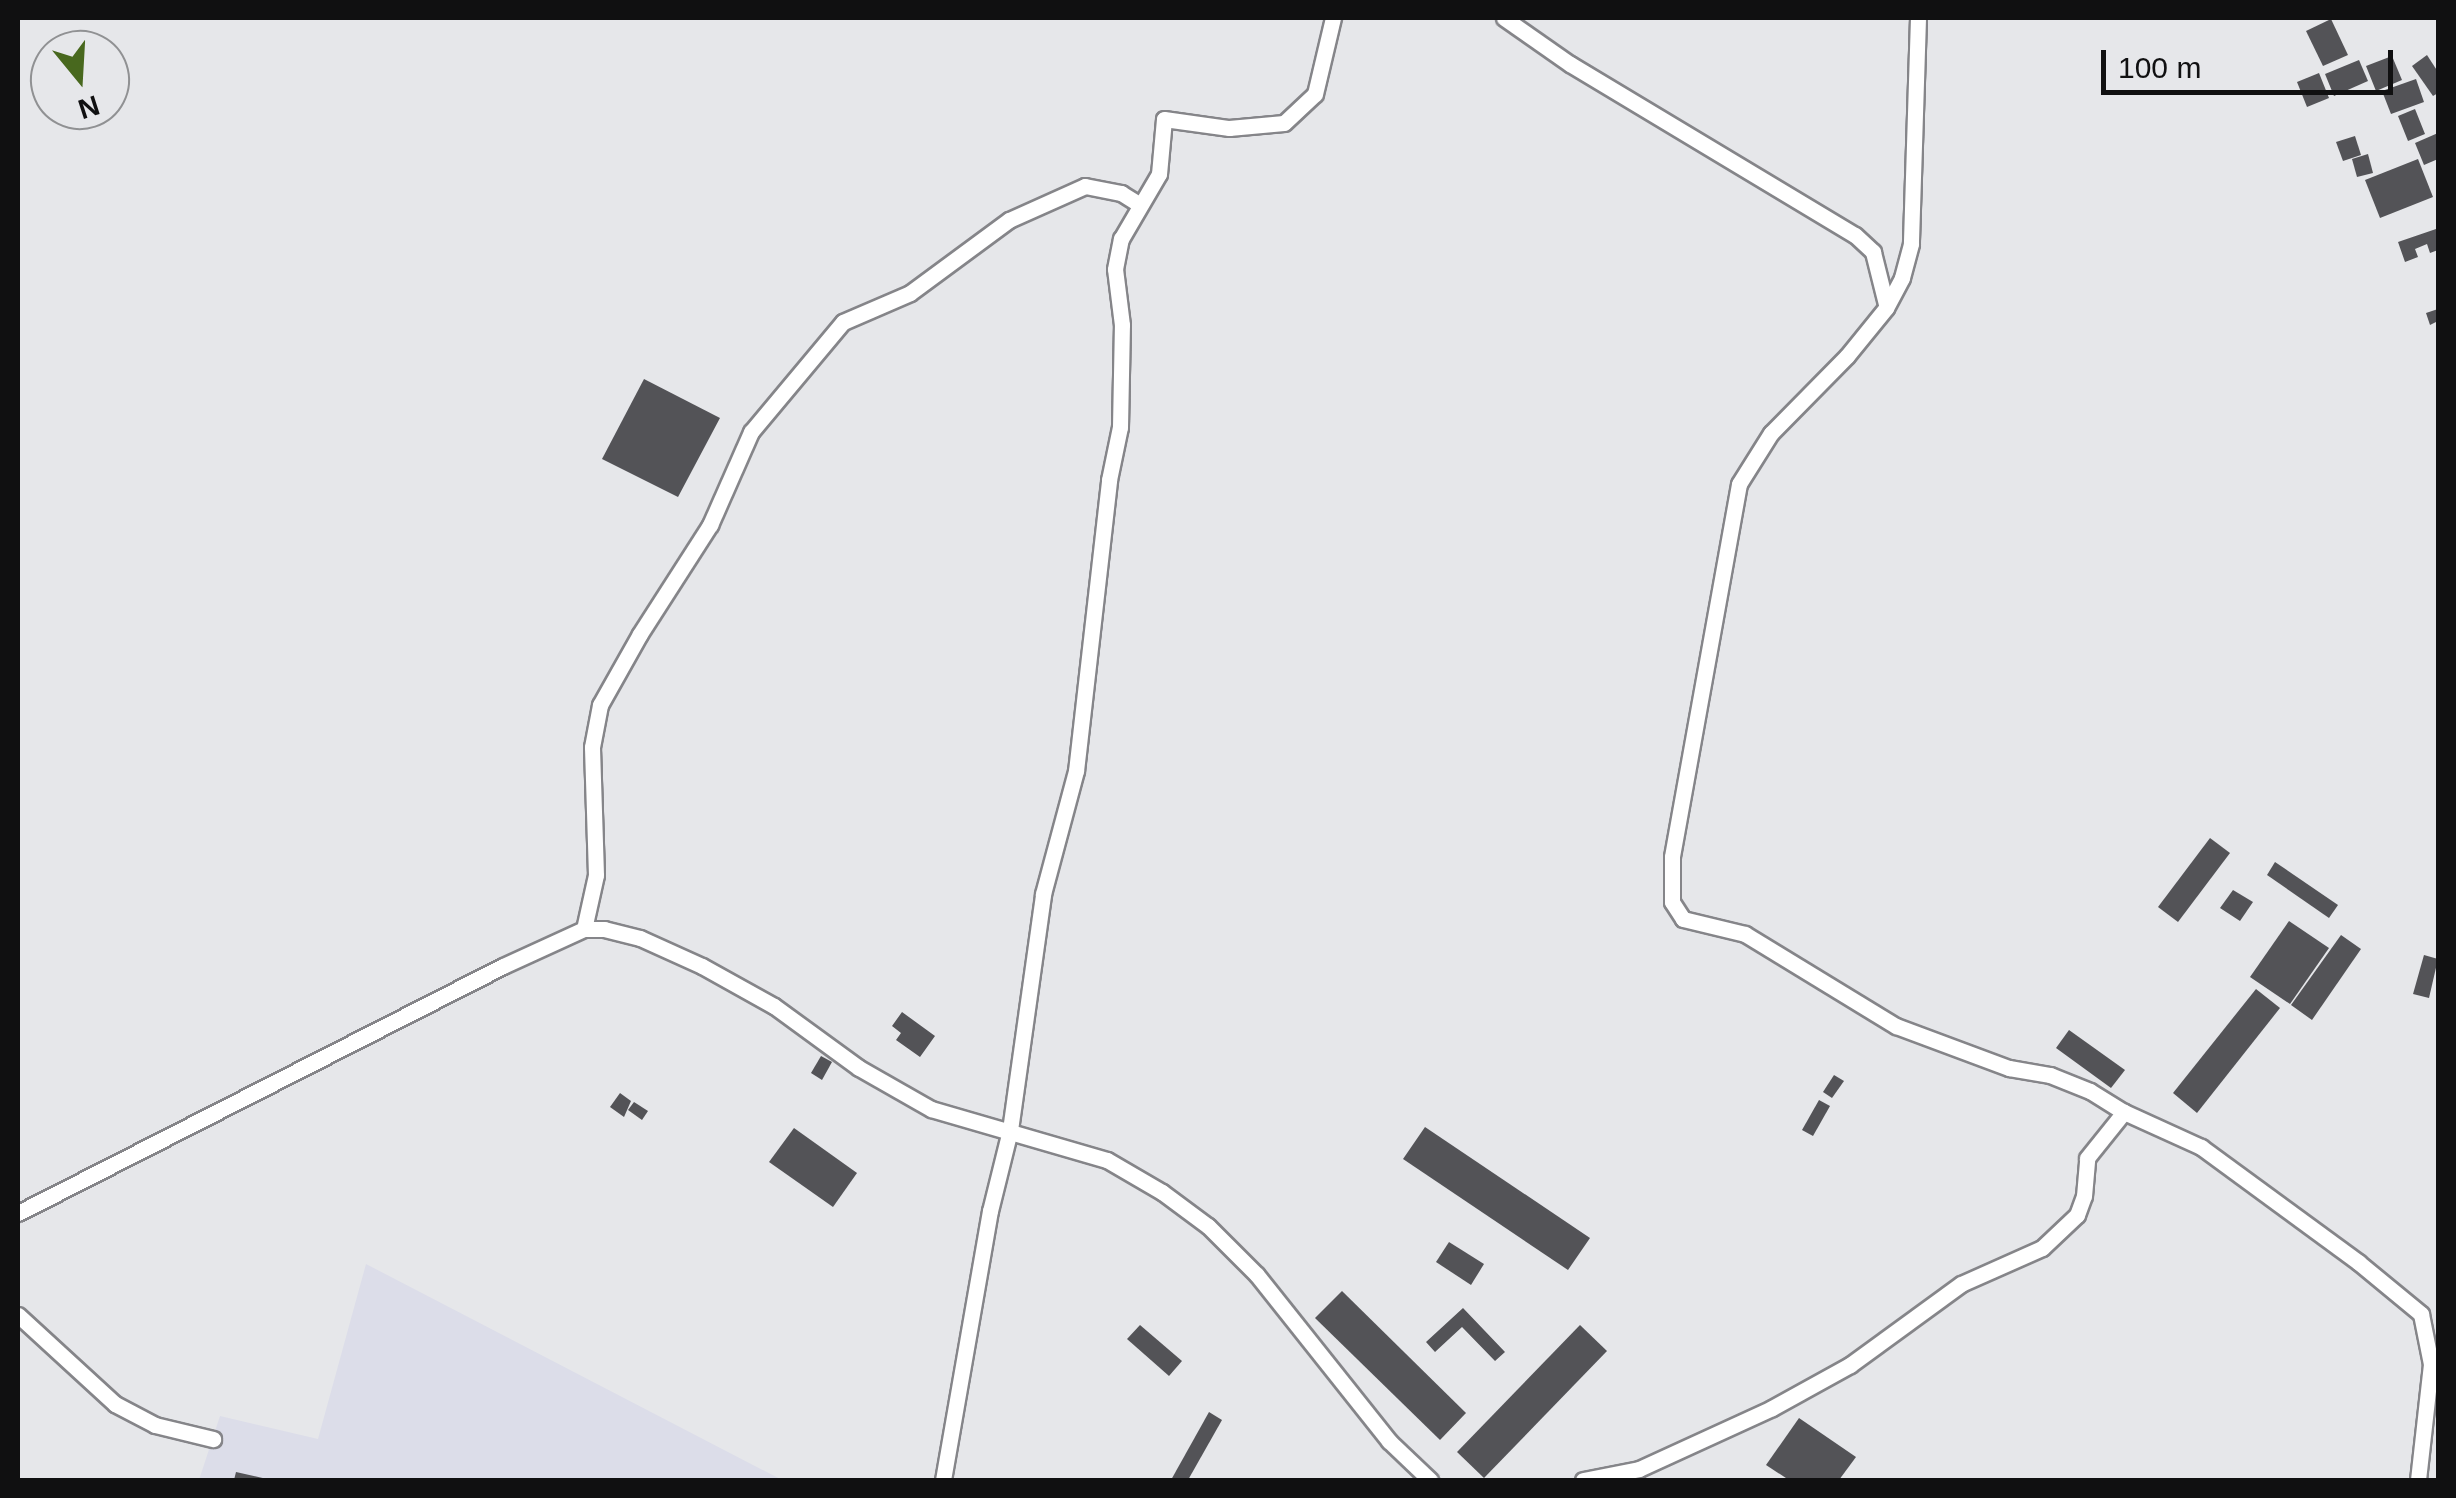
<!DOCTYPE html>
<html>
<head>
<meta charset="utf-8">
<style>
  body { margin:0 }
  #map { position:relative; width:2456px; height:1498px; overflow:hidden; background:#e6e7ea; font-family:Arial,sans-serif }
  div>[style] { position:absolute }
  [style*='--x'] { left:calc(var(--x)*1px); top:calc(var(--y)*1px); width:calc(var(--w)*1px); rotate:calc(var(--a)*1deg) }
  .built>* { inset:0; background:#dcdde9 }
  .building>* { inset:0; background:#535357 }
  .roads { filter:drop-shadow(2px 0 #858589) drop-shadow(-2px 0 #858589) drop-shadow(0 2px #858589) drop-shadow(0 -2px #858589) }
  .street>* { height:15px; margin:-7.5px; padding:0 7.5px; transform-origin:7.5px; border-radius:7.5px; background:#fff }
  span { translate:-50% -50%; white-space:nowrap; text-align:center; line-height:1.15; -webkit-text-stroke:10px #e6e7ea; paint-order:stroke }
  .frame { position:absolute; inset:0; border:20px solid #101011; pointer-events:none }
  .north { position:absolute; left:30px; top:30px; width:100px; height:100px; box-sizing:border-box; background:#e6e7ea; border:2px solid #909193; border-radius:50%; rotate:162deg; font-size:28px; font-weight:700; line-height:40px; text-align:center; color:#101011 }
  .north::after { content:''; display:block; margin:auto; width:35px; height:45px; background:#48681e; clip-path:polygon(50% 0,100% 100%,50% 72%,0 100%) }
  .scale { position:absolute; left:2101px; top:50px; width:292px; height:45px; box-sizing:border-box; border:5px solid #101011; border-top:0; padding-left:12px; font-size:30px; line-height:35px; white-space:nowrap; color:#101011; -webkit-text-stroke:8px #e6e7ea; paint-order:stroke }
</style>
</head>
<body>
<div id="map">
  <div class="built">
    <div style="clip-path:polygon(366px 1264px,782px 1480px,199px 1480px,220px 1416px,318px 1439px)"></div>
  </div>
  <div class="building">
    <div style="clip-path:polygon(2331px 19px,2348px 55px,2323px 66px,2306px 31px)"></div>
    <div style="clip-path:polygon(2427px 55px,2438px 72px,2438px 93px,2433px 96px,2412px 66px)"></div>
    <div style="clip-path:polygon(2392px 56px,2402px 80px,2376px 91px,2366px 66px)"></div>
    <div style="clip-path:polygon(2359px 60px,2368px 81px,2334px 96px,2325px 74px)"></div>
    <div style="clip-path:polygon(2319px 73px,2329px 98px,2307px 107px,2297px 82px)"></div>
    <div style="clip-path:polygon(2416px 79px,2424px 102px,2391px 114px,2382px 91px)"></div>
    <div style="clip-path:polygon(2415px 109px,2425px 134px,2408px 141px,2398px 116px)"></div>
    <div style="clip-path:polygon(2438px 133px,2438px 159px,2424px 165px,2415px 143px)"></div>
    <div style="clip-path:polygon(2355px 136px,2361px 155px,2343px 161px,2336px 142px)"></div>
    <div style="clip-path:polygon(2368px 154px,2373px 173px,2357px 177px,2352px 159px)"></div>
    <div style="clip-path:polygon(2418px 159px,2433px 197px,2380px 218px,2365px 180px)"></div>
    <div style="clip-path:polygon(2436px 229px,2438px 250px,2430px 253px,2427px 244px,2415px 249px,2418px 257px,2405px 262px,2398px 242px)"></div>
    <div style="clip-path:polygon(2438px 309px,2438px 321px,2430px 325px,2426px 313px)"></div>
    <div style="clip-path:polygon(644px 379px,720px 418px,678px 497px,602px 459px)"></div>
    <div style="clip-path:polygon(2210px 838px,2230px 853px,2178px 922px,2158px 907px)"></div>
    <div style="clip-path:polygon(2275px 862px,2338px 905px,2329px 918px,2267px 875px)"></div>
    <div style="clip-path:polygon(2233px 890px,2253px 902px,2240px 921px,2220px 908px)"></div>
    <div style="clip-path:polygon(2289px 921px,2329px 948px,2290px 1004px,2250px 977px)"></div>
    <div style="clip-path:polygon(2341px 935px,2361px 949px,2312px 1020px,2291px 1005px)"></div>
    <div style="clip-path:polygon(2424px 955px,2438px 959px,2429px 998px,2413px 994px)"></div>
    <div style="clip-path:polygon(2256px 989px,2280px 1008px,2197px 1113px,2173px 1093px)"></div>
    <div style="clip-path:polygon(902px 1012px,935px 1036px,920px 1057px,896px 1040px,901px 1033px,892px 1026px)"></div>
    <div style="clip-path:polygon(2069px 1030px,2125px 1070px,2111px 1088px,2056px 1048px)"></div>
    <div style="clip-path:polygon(821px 1056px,832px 1062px,822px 1080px,811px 1073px)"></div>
    <div style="clip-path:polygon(1834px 1075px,1844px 1081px,1832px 1098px,1823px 1092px)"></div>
    <div style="clip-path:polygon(620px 1093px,631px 1101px,624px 1117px,610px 1107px)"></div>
    <div style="clip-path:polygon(1819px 1100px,1830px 1106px,1813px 1136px,1802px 1130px)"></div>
    <div style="clip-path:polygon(634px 1102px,648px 1111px,642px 1120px,628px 1110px)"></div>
    <div style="clip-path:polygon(1425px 1127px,1590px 1238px,1568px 1270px,1403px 1159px)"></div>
    <div style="clip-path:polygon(794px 1128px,857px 1173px,833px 1207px,769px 1162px)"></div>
    <div style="clip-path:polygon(1449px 1242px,1484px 1264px,1471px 1285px,1436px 1262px)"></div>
    <div style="clip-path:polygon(1342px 1291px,1466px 1413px,1440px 1440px,1315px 1318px)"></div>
    <div style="clip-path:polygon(1463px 1308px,1505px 1352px,1495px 1361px,1462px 1327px,1435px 1352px,1426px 1342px)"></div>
    <div style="clip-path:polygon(1140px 1325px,1182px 1361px,1169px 1376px,1127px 1339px)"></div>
    <div style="clip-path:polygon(1580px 1325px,1607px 1351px,1484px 1478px,1457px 1452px)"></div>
    <div style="clip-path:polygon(1209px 1412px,1222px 1420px,1188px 1480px,1171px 1480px)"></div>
    <div style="clip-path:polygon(1799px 1418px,1856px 1457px,1839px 1480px,1789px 1480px,1766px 1465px)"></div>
    <div style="clip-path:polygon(236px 1472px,267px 1479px,267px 1480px,234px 1480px)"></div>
  </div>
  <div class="roads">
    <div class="street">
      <div style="--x:1504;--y:18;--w:80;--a:34.9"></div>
      <div style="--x:1570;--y:64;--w:332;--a:31"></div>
      <div style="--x:1855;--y:235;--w:25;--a:43"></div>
      <div style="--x:1873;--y:252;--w:54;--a:76"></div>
      <div style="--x:1918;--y:18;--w:226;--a:91.8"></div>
      <div style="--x:1911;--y:244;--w:35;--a:105"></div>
      <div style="--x:1902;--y:278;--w:34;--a:118"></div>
      <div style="--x:1886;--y:308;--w:62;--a:129.1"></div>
      <div style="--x:1847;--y:356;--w:108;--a:134.6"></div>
      <div style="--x:1771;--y:433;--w:60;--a:122.1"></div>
      <div style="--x:1739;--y:484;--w:379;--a:100.2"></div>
      <div style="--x:1672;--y:857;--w:45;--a:90"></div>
      <div style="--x:1672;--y:902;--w:20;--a:57"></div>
      <div style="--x:1683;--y:919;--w:64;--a:13.6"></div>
      <div style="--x:1745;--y:934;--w:177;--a:31.4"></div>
      <div style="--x:1896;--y:1026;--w:121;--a:20.4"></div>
      <div style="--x:2009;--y:1068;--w:42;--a:9.7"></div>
      <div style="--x:2050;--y:1075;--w:43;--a:21.8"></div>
      <div style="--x:2090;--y:1091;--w:40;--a:32"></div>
      <div style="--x:2124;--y:1112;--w:85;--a:24.4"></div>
      <div style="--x:2201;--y:1147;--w:195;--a:36.2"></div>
      <div style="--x:2358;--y:1262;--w:82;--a:39.5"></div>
      <div style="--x:2421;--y:1314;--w:51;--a:78.7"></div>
      <div style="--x:2431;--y:1364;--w:117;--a:96.4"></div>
      <div style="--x:584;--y:929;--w:55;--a:-77.5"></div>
      <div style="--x:596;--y:875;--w:128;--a:-91.8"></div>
      <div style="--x:592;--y:747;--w:43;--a:-79.2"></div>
      <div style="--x:600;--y:705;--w:81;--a:-60.6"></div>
      <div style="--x:640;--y:634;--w:130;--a:-57.3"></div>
      <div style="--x:710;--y:525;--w:102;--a:-66.2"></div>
      <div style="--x:751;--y:432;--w:143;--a:-50.1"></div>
      <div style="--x:843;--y:322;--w:73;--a:-23.4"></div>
      <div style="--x:910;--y:293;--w:123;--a:-36.4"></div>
      <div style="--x:1009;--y:220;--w:83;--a:-24.1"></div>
      <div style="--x:1085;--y:186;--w:37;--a:11"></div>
      <div style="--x:1121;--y:193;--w:22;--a:32"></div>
      <div style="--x:18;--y:1213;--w:544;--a:-26.99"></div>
      <div style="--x:503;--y:966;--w:89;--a:-24.6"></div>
      <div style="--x:584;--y:929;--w:20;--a:0"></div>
      <div style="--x:604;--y:929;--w:37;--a:14"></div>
      <div style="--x:640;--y:938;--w:68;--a:24.3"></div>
      <div style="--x:702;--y:966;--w:82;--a:29.1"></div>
      <div style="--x:774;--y:1006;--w:105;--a:36.1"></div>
      <div style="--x:859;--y:1068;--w:83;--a:29.7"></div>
      <div style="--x:931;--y:1109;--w:183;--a:16.2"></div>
      <div style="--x:1107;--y:1160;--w:64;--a:30.2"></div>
      <div style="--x:1162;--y:1192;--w:57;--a:36.5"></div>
      <div style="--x:1208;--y:1226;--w:69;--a:45"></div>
      <div style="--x:1257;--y:1275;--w:212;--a:51.5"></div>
      <div style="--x:1389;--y:1441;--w:57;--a:43.6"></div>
      <div style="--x:18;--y:1315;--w:132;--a:42.5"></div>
      <div style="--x:115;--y:1404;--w:45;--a:27.7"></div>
      <div style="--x:155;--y:1425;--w:60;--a:13.6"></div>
      <div style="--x:943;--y:1480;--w:273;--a:-80.1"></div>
      <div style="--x:990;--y:1211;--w:83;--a:-76.1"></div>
      <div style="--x:1010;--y:1130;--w:238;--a:-82"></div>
      <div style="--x:1043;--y:894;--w:127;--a:-75"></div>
      <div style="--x:1076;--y:771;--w:293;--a:-83.5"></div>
      <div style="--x:1109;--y:480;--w:54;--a:-78.3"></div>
      <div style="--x:1120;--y:427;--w:102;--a:-88.9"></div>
      <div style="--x:1122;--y:325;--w:56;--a:-97.1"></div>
      <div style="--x:1115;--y:269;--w:31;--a:-79"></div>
      <div style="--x:1121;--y:239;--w:75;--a:-59.7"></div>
      <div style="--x:1159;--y:174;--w:55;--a:-84.8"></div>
      <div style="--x:1164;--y:119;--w:66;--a:7.9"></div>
      <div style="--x:1229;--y:128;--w:55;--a:-5.2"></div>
      <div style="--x:1284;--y:123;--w:42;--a:-43.1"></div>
      <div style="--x:1315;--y:94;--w:78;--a:-76.7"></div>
      <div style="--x:1583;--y:1480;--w:57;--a:-11.1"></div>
      <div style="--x:1639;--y:1469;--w:146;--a:-24.6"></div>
      <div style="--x:1772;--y:1408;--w:89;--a:-28.9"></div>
      <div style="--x:1850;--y:1365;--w:137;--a:-36.1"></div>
      <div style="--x:1961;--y:1284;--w:89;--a:-24"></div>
      <div style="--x:2042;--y:1248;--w:48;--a:-43.3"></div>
      <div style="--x:2077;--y:1215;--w:20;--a:-70"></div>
      <div style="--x:2084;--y:1196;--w:38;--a:-85"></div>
      <div style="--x:2087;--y:1158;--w:59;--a:-51.2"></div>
    </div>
  </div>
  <div class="frame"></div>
  <div class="north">N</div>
  <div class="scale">100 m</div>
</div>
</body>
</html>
